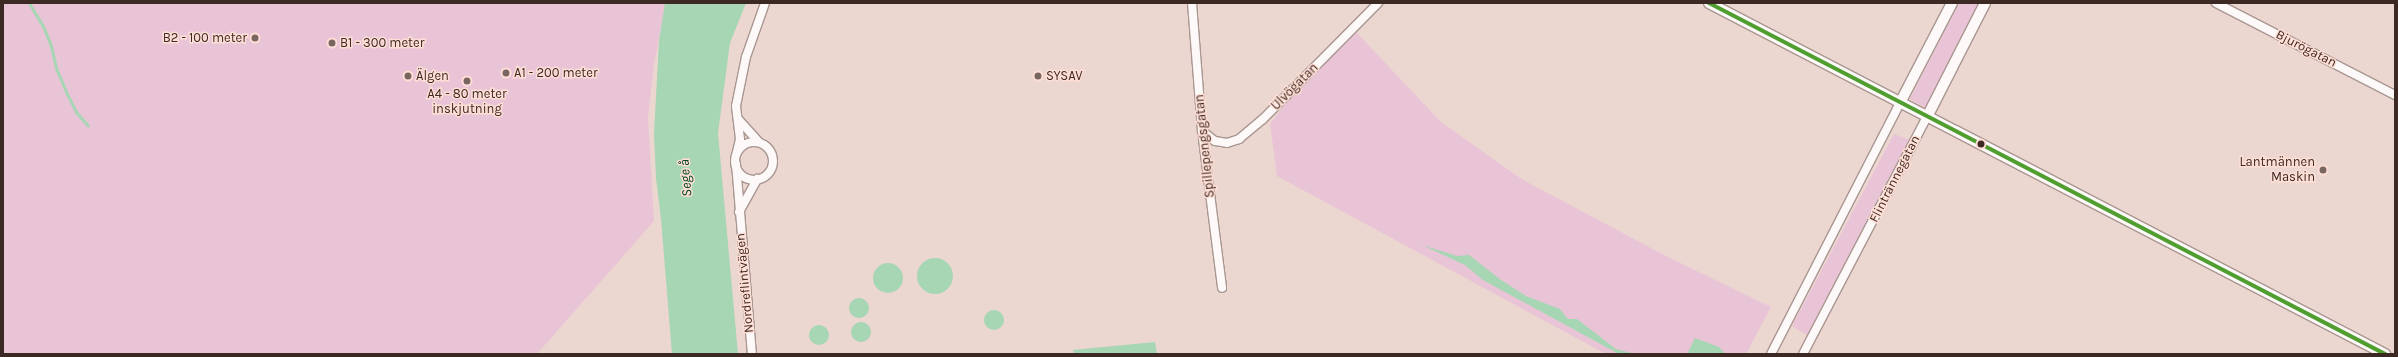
<!DOCTYPE html>
<html>
<head>
<meta charset="utf-8">
<style>
  body { margin:0 }
  #map { position:relative; width:2398px; height:357px; overflow:hidden; background:#ecd6d0; font-family:Karla,sans-serif }
  div>[style] { position:absolute }
  [style*='--x'] { left:calc(var(--x)*1px); top:calc(var(--y)*1px); width:calc(var(--w)*1px); rotate:calc(var(--a)*1deg) }
  .green>* { inset:0; background:#e9c4d6 }
  .water>* { inset:0; background:#a6d6b3 }
  .round { border-radius:50% }
  .stream>* { height:3px; margin:-1.5px; padding:0 1.5px; transform-origin:1.5px; border-radius:1.5px; background:#a6d6b3 }
  .roads { filter:drop-shadow(1px 0 #a99691) drop-shadow(-1px 0 #a99691) drop-shadow(0 1px #a99691) drop-shadow(0 -1px #a99691) }
  .minor>* { height:8px; margin:-4px; padding:0 4px; transform-origin:4px; border-radius:4px; background:#fcf9f8 }
  .minor>.ring { margin:-4px; padding:0; box-sizing:content-box; background:none; border:8px solid #fcf9f8; border-radius:50% }
  .tertiary>* { height:10px; margin:-5px; padding:0 5px; transform-origin:5px; border-radius:5px; background:#fcf9f8 }
  .bus-1>* { height:4px; margin:-2px; padding:0 2px; transform-origin:2px; border-radius:2px; background:#509e2f }
  .dots>* { width:11px; height:11px; translate:-50% -50%; box-sizing:border-box; border:2px solid #ffdfd5; border-radius:50% }
  span { translate:-50% -50%; white-space:nowrap; text-align:center; line-height:1.15; -webkit-text-stroke:3px #ffdfd5; paint-order:stroke }
  .poi-label { font-size:13px; color:#3d2923 }
  .right { translate:-100% -50%; text-align:right }
  .left { translate:0 -50%; text-align:left }
  .street-label { font-size:13px; color:#3d2923 }
  .water-label { font-size:14px; color:#034426; font-style:italic }
  .frame { position:absolute; inset:0; border:4px solid #3d2923; pointer-events:none }
</style>
</head>
<body>
<div id="map">
  <div class="green">
    <div style="clip-path:polygon(3px 3px,666px 3px,654px 64px,648px 117px,654px 221px,537px 354px,3px 354px)"></div>
    <div style="clip-path:polygon(1959px 3px,1979px 3px,1925px 108px,1910px 99px)"></div>
    <div style="clip-path:polygon(1356px 32px,1441px 122px,1523px 180px,1664px 255px,1771px 307px,1746px 354px,1606px 354px,1277px 176px,1270px 124px,1292px 95px)"></div>
    <div style="clip-path:polygon(1894px 134px,1909px 140px,1807px 335px,1792px 326px)"></div>
  </div>
  <div class="water">
    <div style="clip-path:polygon(665px 3px,746px 3px,730px 43px,718px 133px,738px 354px,672px 354px,661px 219px,656px 178px,654px 134px,659px 41px)"></div>
    <div style="clip-path:polygon(1422px 245px,1457px 256px,1469px 255px,1501px 280px,1526px 296px,1560px 309px,1568px 319px,1577px 319px,1616px 349px,1636px 354px,1617px 353px,1483px 280px,1465px 265px)"></div>
    <div class="round" style="left:917px;top:258px;width:36px;height:36px"></div>
    <div class="round" style="left:873px;top:263px;width:30px;height:30px"></div>
    <div class="round" style="left:849px;top:298px;width:20px;height:20px"></div>
    <div class="round" style="left:984px;top:310px;width:20px;height:20px"></div>
    <div class="round" style="left:851px;top:322px;width:20px;height:20px"></div>
    <div class="round" style="left:809px;top:325px;width:20px;height:20px"></div>
    <div style="clip-path:polygon(1695px 338px,1719px 347px,1726px 354px,1687px 354px)"></div>
    <div style="clip-path:polygon(1155px 342px,1157px 354px,1074px 354px,1073px 350px)"></div>
  </div>
  <div class="stream">
    <div style="--x:29;--y:3;--w:27;--a:59"></div>
    <div style="--x:43;--y:26;--w:22;--a:68"></div>
    <div style="--x:51;--y:46;--w:23;--a:77"></div>
    <div style="--x:56;--y:68;--w:28;--a:67"></div>
    <div style="--x:67;--y:94;--w:20;--a:63"></div>
    <div style="--x:76;--y:112;--w:18;--a:49"></div>
  </div>
  <div class="roads">
    <div class="minor">
      <div style="--x:1192;--y:3;--w:128;--a:85.5"></div>
      <div style="--x:1202;--y:131;--w:158;--a:82.7"></div>
      <div style="--x:2216;--y:3;--w:201;--a:27.2"></div>
      <div style="--x:738;--y:119;--w:31;--a:48"></div>
      <div style="--x:1202;--y:131;--w:16;--a:38"></div>
      <div style="--x:1215;--y:141;--w:12;--a:9"></div>
      <div style="--x:1227;--y:143;--w:13;--a:-18"></div>
      <div style="--x:1239;--y:139;--w:31;--a:-40"></div>
      <div style="--x:1263;--y:119;--w:163;--a:-45.2"></div>
      <div class="ring" style="left:735px;top:142px;width:30px;height:30px"></div>
      <div style="--x:737;--y:152;--w:13;--a:-77"></div>
      <div style="--x:740;--y:139;--w:33;--a:-97"></div>
      <div style="--x:736;--y:106;--w:50;--a:-78.5"></div>
      <div style="--x:746;--y:57;--w:57;--a:-70.6"></div>
      <div style="--x:736;--y:164;--w:191;--a:85.2"></div>
      <div style="--x:739;--y:212;--w:38;--a:-61"></div>
      <div style="--x:1771;--y:354;--w:284;--a:-62.8"></div>
      <div style="--x:1803;--y:354;--w:270;--a:-62.4"></div>
    </div>
    <div class="tertiary">
      <div style="--x:1709;--y:3;--w:762;--a:27.44"></div>
      <div style="--x:1901;--y:101;--w:110;--a:-62.5"></div>
      <div style="--x:1928;--y:115;--w:126;--a:-63"></div>
    </div>
  </div>
  <div class="bus-1">
    <div style="--x:1709;--y:3;--w:762;--a:27.44"></div>
  </div>
  <div class="dots">
    <div style="left:255px;top:38px;background:#7a6660"></div>
    <div style="left:332px;top:43px;background:#7a6660"></div>
    <div style="left:506px;top:73px;background:#7a6660"></div>
    <div style="left:408px;top:76px;background:#7a6660"></div>
    <div style="left:1038px;top:76px;background:#7a6660"></div>
    <div style="left:467px;top:81px;background:#7a6660"></div>
    <div style="left:1981px;top:144px;background:#3d2923"></div>
    <div style="left:2323px;top:170px;background:#7a6660"></div>
  </div>
  <div class="poi-label">
    <span class="right" style="left:247px;top:38px">B2 - 100 meter</span>
    <span class="left" style="left:340px;top:43px">B1 - 300 meter</span>
    <span class="left" style="left:514px;top:73px">A1 - 200 meter</span>
    <span class="left" style="left:416px;top:76px">Älgen</span>
    <span class="left" style="left:1046px;top:76px">SYSAV</span>
    <span style="left:467px;top:102px">A4 - 80 meter<br>inskjutning</span>
    <span class="right" style="left:2315px;top:170px">Lantmännen<br>Maskin</span>
  </div>
  <div class="street-label">
    <span style="left:2306px;top:49px;rotate:27deg">Bjurögatan</span>
    <span style="left:1295px;top:87px;rotate:-45deg">Ulvögatan</span>
    <span style="left:1205px;top:146px;rotate:-96deg">Spillepengsgatan</span>
    <span style="left:1895px;top:179px;rotate:-63deg">Flintrännegatan</span>
    <span style="left:745px;top:283px;rotate:-95deg">Nordreflintvägen</span>
  </div>
  <div class="water-label">
    <span style="left:686px;top:178px;rotate:-95deg">Sege å</span>
  </div>
  <div class="frame"></div>
</div>
</body>
</html>
